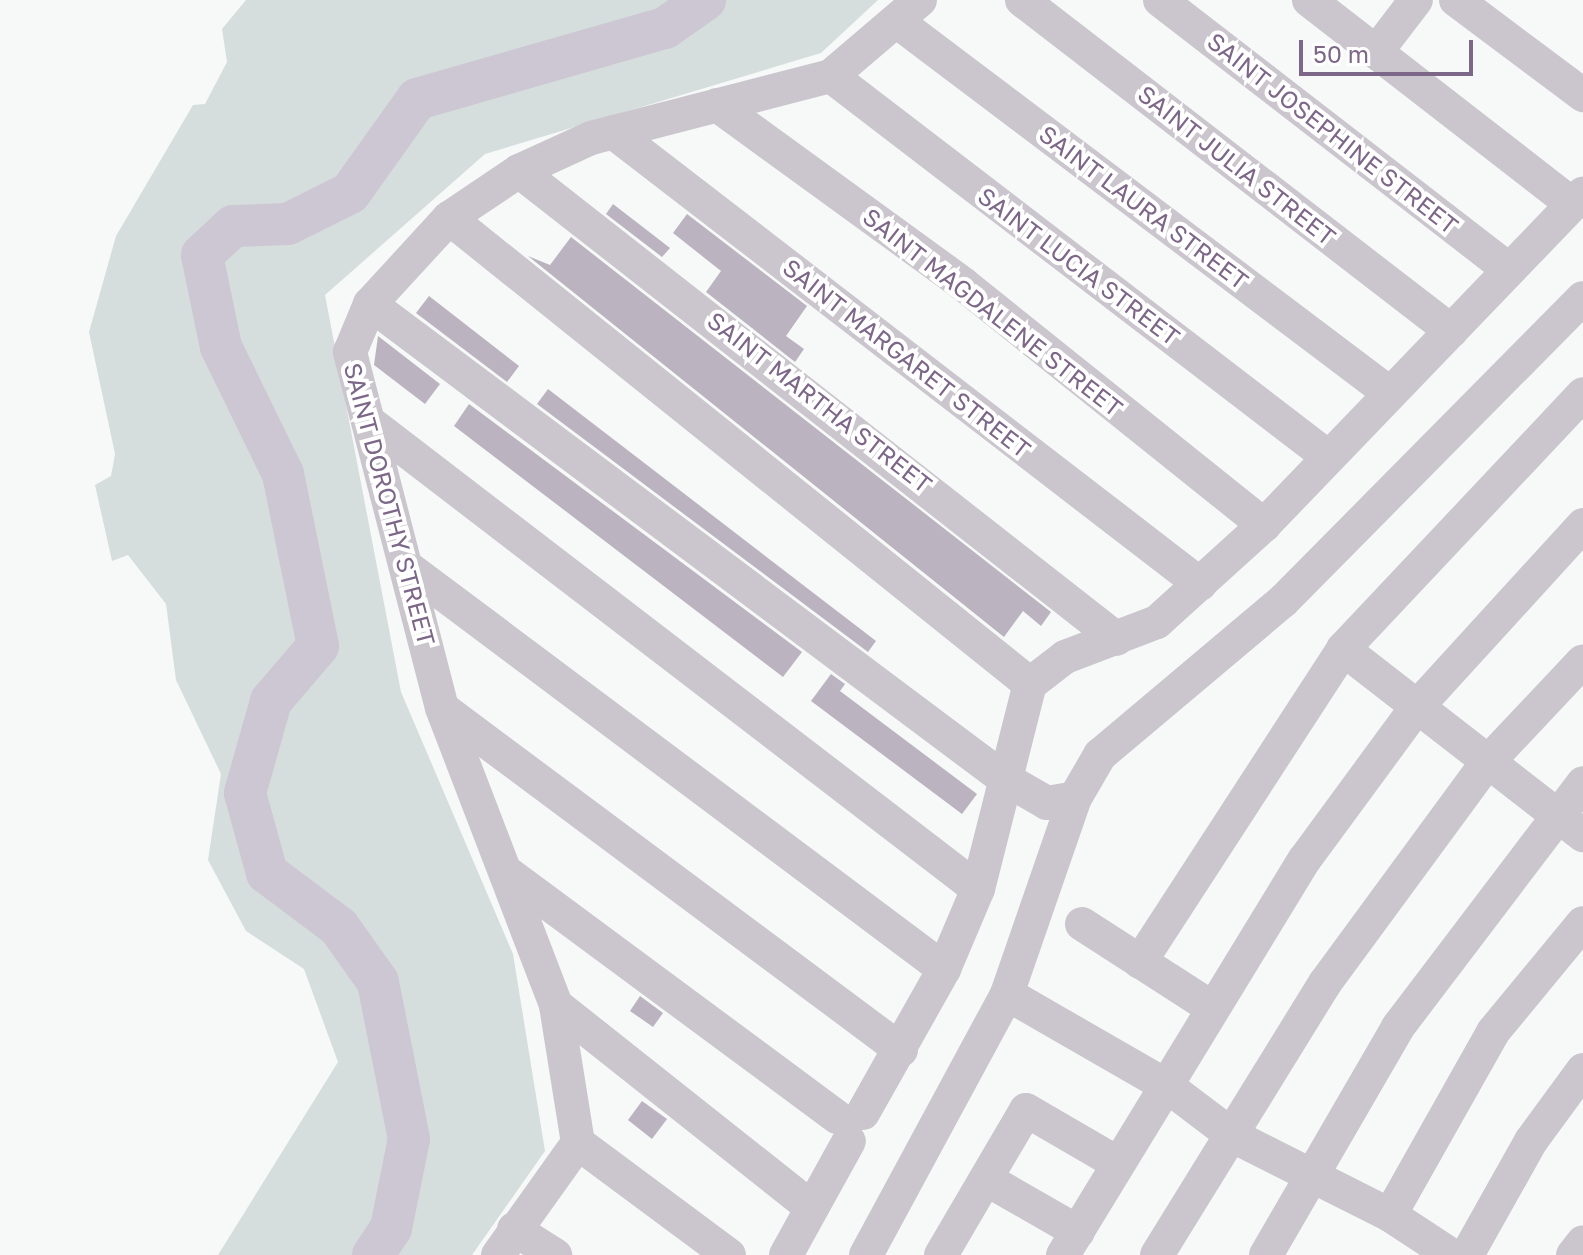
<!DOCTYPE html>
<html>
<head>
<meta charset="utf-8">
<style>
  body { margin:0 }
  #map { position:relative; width:1583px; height:1255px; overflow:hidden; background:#f6f9f7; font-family:"Golos Text",sans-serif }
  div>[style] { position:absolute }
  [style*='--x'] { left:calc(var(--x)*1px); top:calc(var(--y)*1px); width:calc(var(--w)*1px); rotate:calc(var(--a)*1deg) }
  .green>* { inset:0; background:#d5dedc }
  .river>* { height:42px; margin:-21px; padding:0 21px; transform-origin:21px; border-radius:21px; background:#cdc7d4 }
  .building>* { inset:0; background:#bbb3c0 }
  .minor>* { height:34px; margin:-17px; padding:0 17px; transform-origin:17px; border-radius:17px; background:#cbc6cd }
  span { translate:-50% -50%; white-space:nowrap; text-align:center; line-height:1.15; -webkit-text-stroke:8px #fff; paint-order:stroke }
  .street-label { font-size:24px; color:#7d6788 }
  .scale { position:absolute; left:1299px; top:40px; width:174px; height:36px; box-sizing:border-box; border:4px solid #7d6788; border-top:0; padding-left:10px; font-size:24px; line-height:28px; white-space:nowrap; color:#7d6788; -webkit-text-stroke:6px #fff; paint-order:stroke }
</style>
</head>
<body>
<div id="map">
  <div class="green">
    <div style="clip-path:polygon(246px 0,878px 0,821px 53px,485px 154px,325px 295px,401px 692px,513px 954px,545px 1151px,472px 1255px,218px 1255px,338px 1062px,304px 969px,246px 931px,208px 860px,221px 774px,176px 680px,166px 604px,128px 555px,112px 561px,95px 485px,111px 476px,115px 454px,89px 332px,116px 236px,193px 105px,205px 104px,227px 62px,222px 29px)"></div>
  </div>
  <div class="river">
    <div style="--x:373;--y:1255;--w:32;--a:-56"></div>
    <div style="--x:391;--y:1228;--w:91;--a:-78.6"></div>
    <div style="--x:409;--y:1139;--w:160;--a:-101.2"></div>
    <div style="--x:378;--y:982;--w:67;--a:-125.3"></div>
    <div style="--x:339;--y:927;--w:90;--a:-143.1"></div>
    <div style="--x:267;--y:873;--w:83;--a:-105.4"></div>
    <div style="--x:245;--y:793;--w:96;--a:-74.2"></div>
    <div style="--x:271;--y:701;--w:72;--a:-49.5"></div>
    <div style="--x:318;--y:646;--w:176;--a:-101.5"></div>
    <div style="--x:283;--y:474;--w:141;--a:-116"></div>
    <div style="--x:221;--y:347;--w:94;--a:-101.7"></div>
    <div style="--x:202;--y:255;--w:42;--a:-43.1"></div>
    <div style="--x:233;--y:226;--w:55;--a:-2.1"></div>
    <div style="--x:288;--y:224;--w:69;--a:-26.6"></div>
    <div style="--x:350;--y:193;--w:115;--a:-54.5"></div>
    <div style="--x:417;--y:99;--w:258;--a:-16"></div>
    <div style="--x:665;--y:28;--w:49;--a:-35"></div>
  </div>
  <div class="building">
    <div style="clip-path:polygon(613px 204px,670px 248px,662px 257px,606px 214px)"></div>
    <div style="clip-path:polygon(687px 214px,807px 306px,786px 336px,804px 349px,795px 362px,706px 292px,721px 271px,673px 233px)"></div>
    <div style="clip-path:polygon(571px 237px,1051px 612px,1041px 626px,1023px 611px,1004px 637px,528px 256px,550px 265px)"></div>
    <div style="clip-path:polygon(429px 296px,519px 366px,507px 382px,416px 313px)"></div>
    <div style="clip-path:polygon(378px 336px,440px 384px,425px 404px,374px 365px)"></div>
    <div style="clip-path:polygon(548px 389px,876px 641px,868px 652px,537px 404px)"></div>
    <div style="clip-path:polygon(469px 404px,802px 652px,783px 677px,454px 426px)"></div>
    <div style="clip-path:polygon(831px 674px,845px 684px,840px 691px,977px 794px,962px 814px,811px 701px)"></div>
    <div style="clip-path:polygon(640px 996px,663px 1013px,653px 1027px,630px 1011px)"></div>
    <div style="clip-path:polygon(642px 1101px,667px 1119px,652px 1139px,628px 1120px)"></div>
  </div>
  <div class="minor">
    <div style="--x:1022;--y:0;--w:542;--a:37.65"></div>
    <div style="--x:1160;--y:0;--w:437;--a:37.7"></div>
    <div style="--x:1309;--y:0;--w:333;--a:37.8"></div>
    <div style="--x:1456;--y:0;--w:159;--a:36.8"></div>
    <div style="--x:899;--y:23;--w:613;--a:37.04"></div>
    <div style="--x:1377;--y:51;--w:64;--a:-52.6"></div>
    <div style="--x:831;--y:76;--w:625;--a:37.46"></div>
    <div style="--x:717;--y:105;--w:304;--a:36"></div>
    <div style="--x:963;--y:284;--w:386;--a:38.7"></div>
    <div style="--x:613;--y:132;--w:741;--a:37.6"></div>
    <div style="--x:519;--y:171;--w:759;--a:38.05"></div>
    <div style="--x:449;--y:218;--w:745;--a:38.73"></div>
    <div style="--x:370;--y:304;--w:789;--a:36.81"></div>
    <div style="--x:1002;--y:777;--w:52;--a:30"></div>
    <div style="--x:1047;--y:803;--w:28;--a:-10"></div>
    <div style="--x:373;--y:425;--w:762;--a:37.49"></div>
    <div style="--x:407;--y:567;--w:671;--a:36.82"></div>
    <div style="--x:1343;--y:649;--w:304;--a:37.8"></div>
    <div style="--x:443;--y:709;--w:571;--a:36.67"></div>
    <div style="--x:506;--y:872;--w:412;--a:36.5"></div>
    <div style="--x:1082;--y:924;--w:153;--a:32.8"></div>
    <div style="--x:1140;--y:962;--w:373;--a:-57"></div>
    <div style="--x:1343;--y:649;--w:350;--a:-46.7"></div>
    <div style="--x:1007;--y:994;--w:185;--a:29.9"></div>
    <div style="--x:1167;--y:1086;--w:83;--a:37.1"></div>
    <div style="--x:1233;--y:1136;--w:176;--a:26.7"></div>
    <div style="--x:1390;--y:1215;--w:73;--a:33.3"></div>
    <div style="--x:556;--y:1005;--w:325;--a:38.4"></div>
    <div style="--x:863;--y:1113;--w:165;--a:-60.6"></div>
    <div style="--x:944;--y:969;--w:87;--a:-67"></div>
    <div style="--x:978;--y:889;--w:211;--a:-75.8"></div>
    <div style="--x:1030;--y:684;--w:44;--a:-37.6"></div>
    <div style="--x:1065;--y:657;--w:98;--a:-20.8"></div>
    <div style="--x:1157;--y:622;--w:144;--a:-42.2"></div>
    <div style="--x:1264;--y:525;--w:460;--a:-46.1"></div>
    <div style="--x:578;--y:1143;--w:188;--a:36.6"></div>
    <div style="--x:986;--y:1179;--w:106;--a:29.9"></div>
    <div style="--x:1390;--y:1215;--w:210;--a:-60.6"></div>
    <div style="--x:1493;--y:1032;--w:141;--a:-50.5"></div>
    <div style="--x:514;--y:1229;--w:49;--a:32.4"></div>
    <div style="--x:498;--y:1255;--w:138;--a:-54.5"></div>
    <div style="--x:578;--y:1143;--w:140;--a:-99.1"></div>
    <div style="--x:556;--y:1005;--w:318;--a:-111"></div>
    <div style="--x:442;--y:708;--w:368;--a:-104.5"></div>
    <div style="--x:350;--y:352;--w:52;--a:-67.4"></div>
    <div style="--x:370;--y:304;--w:117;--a:-47.4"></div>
    <div style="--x:449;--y:218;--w:84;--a:-33.9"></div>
    <div style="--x:519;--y:171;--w:79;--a:-24.6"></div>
    <div style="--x:591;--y:138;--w:248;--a:-14.5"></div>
    <div style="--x:831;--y:76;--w:117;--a:-40.5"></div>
    <div style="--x:786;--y:1255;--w:130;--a:-61.1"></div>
    <div style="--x:866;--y:1255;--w:297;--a:-61.6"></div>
    <div style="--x:1007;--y:994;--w:207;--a:-70.9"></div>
    <div style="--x:1075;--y:798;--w:50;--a:-59.8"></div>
    <div style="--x:1100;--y:755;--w:239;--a:-40.1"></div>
    <div style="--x:1283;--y:601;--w:426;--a:-45.3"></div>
    <div style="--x:941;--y:1255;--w:168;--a:-59.6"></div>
    <div style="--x:1026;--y:1110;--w:105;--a:30.2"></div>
    <div style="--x:1063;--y:1255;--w:464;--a:-58.6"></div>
    <div style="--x:1305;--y:859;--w:187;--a:-53.7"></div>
    <div style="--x:1416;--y:708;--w:248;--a:-47.6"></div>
    <div style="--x:1157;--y:1255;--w:320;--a:-58.3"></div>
    <div style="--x:1325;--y:983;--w:272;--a:-53.7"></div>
    <div style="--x:1486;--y:764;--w:141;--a:-46.7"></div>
    <div style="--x:1266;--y:1255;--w:263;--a:-59.9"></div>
    <div style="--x:1398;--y:1027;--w:306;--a:-52.8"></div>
    <div style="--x:1467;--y:1255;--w:131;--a:-60.7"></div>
    <div style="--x:1531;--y:1141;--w:88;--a:-53.8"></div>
    <div style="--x:1573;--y:1255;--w:16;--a:-52"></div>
  </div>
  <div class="street-label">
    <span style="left:1333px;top:133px;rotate:38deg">SAINT JOSEPHINE STREET</span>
    <span style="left:1237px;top:165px;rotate:38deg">SAINT JULIA STREET</span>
    <span style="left:1144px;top:207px;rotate:37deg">SAINT LAURA STREET</span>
    <span style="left:1079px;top:266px;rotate:37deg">SAINT LUCIA STREET</span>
    <span style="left:993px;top:312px;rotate:38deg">SAINT MAGDALENE STREET</span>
    <span style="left:907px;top:358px;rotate:38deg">SAINT MARGARET STREET</span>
    <span style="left:820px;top:402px;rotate:38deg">SAINT MARTHA STREET</span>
    <span style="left:390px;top:504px;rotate:75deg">SAINT DOROTHY STREET</span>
  </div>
  <div class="scale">50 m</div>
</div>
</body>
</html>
